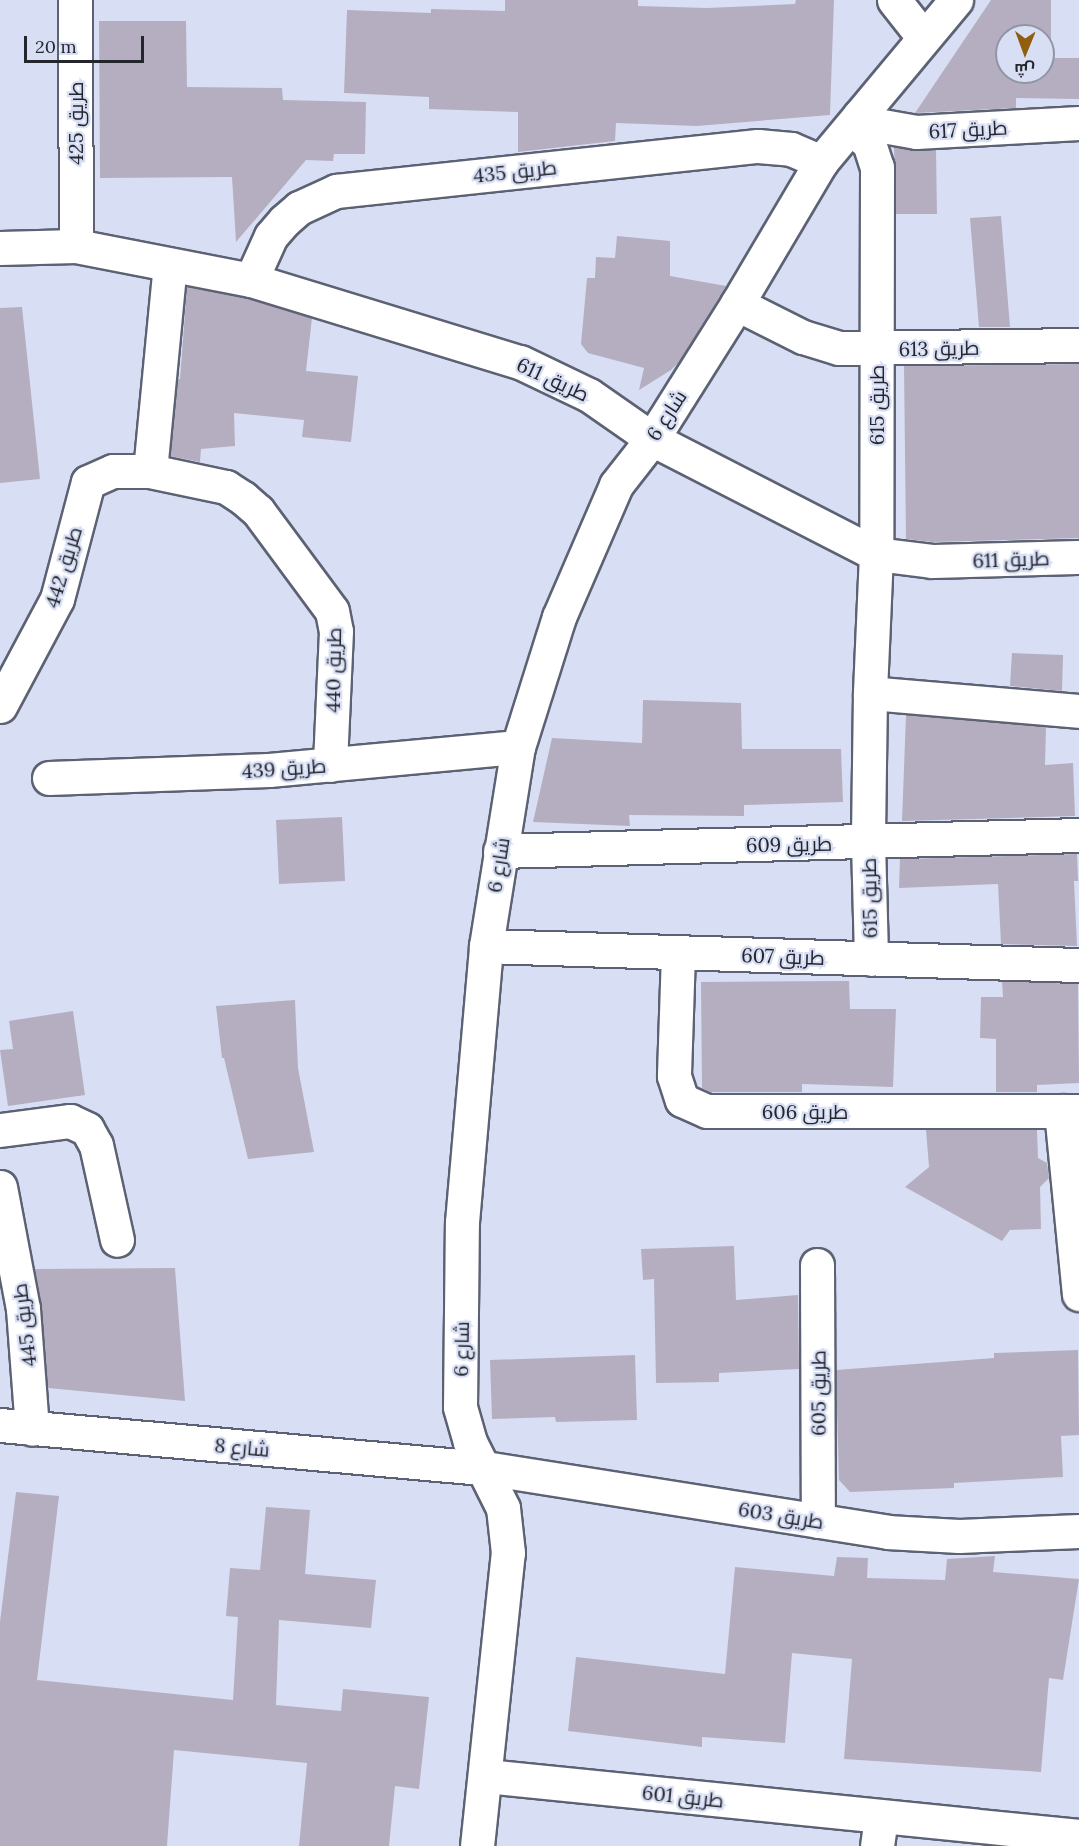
<!DOCTYPE html>
<html>
<head>
<meta charset="utf-8">
<style>
  body { margin:0 }
  #map { position:relative; width:1079px; height:1846px; overflow:hidden; background:#d8dff4; font-family:Lora,Cairo,serif }
  div>[style] { position:absolute }
  [style*='--x'] { left:calc(var(--x)*1px); top:calc(var(--y)*1px); width:calc(var(--w)*1px); rotate:calc(var(--a)*1deg) }
  .building>* { inset:0; background:#b5aec1 }
  .roads { filter:drop-shadow(2px 0 #5c6273) drop-shadow(-2px 0 #5c6273) drop-shadow(0 2px #5c6273) drop-shadow(0 -2px #5c6273) }
  .minor>* { height:33px; margin:-16.5px; padding:0 16.5px; transform-origin:16.5px; border-radius:16.5px; background:#fff }
  .tertiary>* { height:33px; margin:-16.5px; padding:0 16.5px; transform-origin:16.5px; border-radius:16.5px; background:#fff }
  span { translate:-50% -50%; white-space:nowrap; text-align:center; line-height:1.15; -webkit-text-stroke:4.5px #d8dff4; paint-order:stroke }
  .street-label { font-size:20px; color:#24262e }
  .north { position:absolute; left:995px; top:24px; width:60px; height:60px; box-sizing:border-box; background:#d8dff4; border:2px solid #9095a5; border-radius:50%; rotate:181deg; font-size:16px; font-weight:700; line-height:24px; text-align:center; color:#24262e }
  .north::after { content:''; display:block; margin:auto; width:21px; height:27px; background:#915e0f; clip-path:polygon(50% 0,100% 100%,50% 72%,0 100%) }
  .scale { position:absolute; left:24px; top:36px; width:120px; height:27px; box-sizing:border-box; border:3px solid #24262e; border-top:0; padding-left:8px; font-size:18px; line-height:21px; white-space:nowrap; color:#24262e; -webkit-text-stroke:4px #d8dff4; paint-order:stroke }
</style>
</head>
<body>
<div id="map">
  <div class="building">
    <div style="clip-path:polygon(505px 0,638px 0,638px 6px,707px 8px,795px 4px,796px 0,834px 0,830px 115px,697px 126px,616px 123px,615px 141px,518px 152px,518px 112px,429px 109px,429px 97px,344px 93px,347px 10px,431px 13px,431px 9px,505px 11px)"></div>
    <div style="clip-path:polygon(evenodd,991px 0,1051px 0,1051px 58px,1079px 58px,1079px 99px,1016px 98px,1016px 108px,915px 113px,991px 0,1007px 36px,1043px 36px,1043px 72px,1007px 72px,1007px 36px)"></div>
    <div style="clip-path:polygon(99px 21px,186px 21px,187px 87px,282px 88px,283px 100px,366px 102px,365px 154px,334px 154px,333px 161px,306px 160px,236px 242px,232px 177px,100px 178px)"></div>
    <div style="clip-path:polygon(894px 147px,917px 151px,936px 150px,937px 214px,896px 214px)"></div>
    <div style="clip-path:polygon(1001px 216px,1010px 327px,979px 327px,970px 218px)"></div>
    <div style="clip-path:polygon(617px 236px,670px 241px,670px 276px,726px 286px,679px 362px,671px 370px,639px 390px,644px 368px,588px 353px,581px 344px,587px 278px,595px 278px,596px 257px,615px 258px)"></div>
    <div style="clip-path:polygon(187px 287px,246px 298px,312px 318px,306px 371px,358px 376px,351px 442px,302px 437px,304px 420px,234px 413px,235px 446px,201px 449px,200px 462px,170px 456px,178px 379px,180px 379px)"></div>
    <div style="clip-path:polygon(22px 307px,40px 479px,0 483px,0 308px)"></div>
    <div style="clip-path:polygon(1079px 364px,1079px 538px,933px 542px,906px 539px,904px 366px)"></div>
    <div style="clip-path:polygon(1012px 653px,1063px 655px,1062px 691px,1010px 686px)"></div>
    <div style="clip-path:polygon(643px 700px,741px 703px,742px 749px,841px 749px,843px 802px,744px 805px,744px 816px,629px 815px,630px 826px,533px 822px,552px 738px,642px 743px)"></div>
    <div style="clip-path:polygon(906px 715px,1046px 727px,1045px 765px,1073px 763px,1075px 816px,902px 821px)"></div>
    <div style="clip-path:polygon(342px 817px,345px 881px,279px 884px,276px 820px)"></div>
    <div style="clip-path:polygon(1077px 854px,1078px 881px,1074px 881px,1077px 946px,1001px 944px,998px 884px,899px 888px,900px 859px)"></div>
    <div style="clip-path:polygon(849px 981px,850px 1009px,896px 1009px,893px 1087px,802px 1084px,802px 1092px,711px 1092px,702px 1088px,701px 982px)"></div>
    <div style="clip-path:polygon(1002px 981px,1078px 984px,1079px 1083px,1037px 1085px,1037px 1092px,996px 1092px,996px 1039px,980px 1038px,981px 997px,1003px 997px)"></div>
    <div style="clip-path:polygon(295px 1000px,298px 1068px,314px 1152px,248px 1159px,224px 1058px,222px 1058px,216px 1006px)"></div>
    <div style="clip-path:polygon(73px 1011px,85px 1095px,8px 1106px,0 1050px,13px 1049px,9px 1021px)"></div>
    <div style="clip-path:polygon(926px 1130px,1037px 1130px,1038px 1158px,1047px 1163px,1049px 1178px,1040px 1187px,1041px 1229px,1010px 1230px,1002px 1241px,905px 1187px,929px 1167px)"></div>
    <div style="clip-path:polygon(734px 1246px,736px 1300px,798px 1295px,799px 1369px,719px 1373px,719px 1382px,656px 1383px,654px 1279px,643px 1280px,641px 1249px)"></div>
    <div style="clip-path:polygon(175px 1268px,185px 1401px,48px 1388px,42px 1308px,35px 1269px)"></div>
    <div style="clip-path:polygon(1078px 1350px,1079px 1435px,1061px 1436px,1063px 1477px,954px 1483px,954px 1488px,850px 1492px,839px 1480px,836px 1370px,994px 1358px,994px 1353px)"></div>
    <div style="clip-path:polygon(635px 1355px,637px 1420px,556px 1422px,555px 1417px,492px 1419px,490px 1360px)"></div>
    <div style="clip-path:polygon(16px 1492px,59px 1496px,37px 1680px,233px 1700px,238px 1617px,226px 1616px,230px 1568px,260px 1570px,266px 1507px,310px 1510px,305px 1574px,376px 1580px,371px 1628px,279px 1620px,276px 1705px,341px 1711px,343px 1689px,429px 1697px,419px 1789px,395px 1786px,389px 1846px,299px 1846px,307px 1763px,174px 1750px,167px 1846px,0 1846px,0 1622px)"></div>
    <div style="clip-path:polygon(995px 1556px,993px 1572px,1079px 1579px,1063px 1680px,1049px 1678px,1041px 1772px,844px 1759px,852px 1659px,792px 1653px,785px 1743px,702px 1737px,702px 1747px,568px 1731px,576px 1657px,725px 1674px,735px 1567px,834px 1576px,837px 1557px,868px 1558px,867px 1578px,945px 1580px,947px 1559px)"></div>
  </div>
  <div class="roads">
    <div class="minor">
      <div style="--x:75;--y:0;--w:246;--a:89.8"></div>
      <div style="--x:894;--y:0;--w:48;--a:51.7"></div>
      <div style="--x:859;--y:116;--w:20;--a:27"></div>
      <div style="--x:877;--y:125;--w:40;--a:10"></div>
      <div style="--x:916;--y:132;--w:163;--a:-3.2"></div>
      <div style="--x:850;--y:128;--w:24;--a:38"></div>
      <div style="--x:869;--y:143;--w:25;--a:72"></div>
      <div style="--x:877;--y:167;--w:387;--a:90.1"></div>
      <div style="--x:876;--y:554;--w:139;--a:92.5"></div>
      <div style="--x:870;--y:693;--w:149;--a:90.8"></div>
      <div style="--x:868;--y:842;--w:117;--a:88.5"></div>
      <div style="--x:0;--y:248;--w:76;--a:-1.5"></div>
      <div style="--x:76;--y:246;--w:178;--a:11"></div>
      <div style="--x:251;--y:280;--w:281;--a:17"></div>
      <div style="--x:520;--y:362;--w:76;--a:25.6"></div>
      <div style="--x:589;--y:395;--w:77;--a:34.9"></div>
      <div style="--x:652;--y:439;--w:252;--a:27.2"></div>
      <div style="--x:876;--y:554;--w:56;--a:7.1"></div>
      <div style="--x:932;--y:561;--w:147;--a:-1.6"></div>
      <div style="--x:251;--y:280;--w:48;--a:-65.6"></div>
      <div style="--x:271;--y:236;--w:20;--a:-49"></div>
      <div style="--x:284;--y:221;--w:20;--a:-41"></div>
      <div style="--x:299;--y:208;--w:41;--a:-24.7"></div>
      <div style="--x:336;--y:191;--w:424;--a:-6.1"></div>
      <div style="--x:758;--y:146;--w:33;--a:5"></div>
      <div style="--x:791;--y:149;--w:33;--a:23"></div>
      <div style="--x:737;--y:304;--w:74;--a:26.6"></div>
      <div style="--x:803;--y:337;--w:38;--a:17"></div>
      <div style="--x:839;--y:348;--w:240;--a:-0.7"></div>
      <div style="--x:150;--y:471;--w:207;--a:-84.5"></div>
      <div style="--x:870;--y:693;--w:210;--a:4.9"></div>
      <div style="--x:0;--y:706;--w:121;--a:-62"></div>
      <div style="--x:57;--y:599;--w:121;--a:-75.2"></div>
      <div style="--x:88;--y:482;--w:27;--a:-24"></div>
      <div style="--x:113;--y:471;--w:37;--a:0"></div>
      <div style="--x:150;--y:471;--w:78;--a:11.9"></div>
      <div style="--x:226;--y:487;--w:20;--a:33"></div>
      <div style="--x:243;--y:498;--w:20;--a:41"></div>
      <div style="--x:258;--y:511;--w:124;--a:53.5"></div>
      <div style="--x:332;--y:611;--w:20;--a:79"></div>
      <div style="--x:336;--y:631;--w:134;--a:92.6"></div>
      <div style="--x:49;--y:778;--w:220;--a:-2.1"></div>
      <div style="--x:269;--y:770;--w:250;--a:-5.3"></div>
      <div style="--x:500;--y:851;--w:579;--a:-1.58"></div>
      <div style="--x:486;--y:946;--w:593;--a:1.84"></div>
      <div style="--x:678;--y:953;--w:123;--a:91.9"></div>
      <div style="--x:674;--y:1076;--w:25;--a:72"></div>
      <div style="--x:682;--y:1100;--w:27;--a:24"></div>
      <div style="--x:707;--y:1111;--w:372;--a:0"></div>
      <div style="--x:1061;--y:1111;--w:184;--a:84.4"></div>
      <div style="--x:0;--y:1130;--w:71;--a:-7.3"></div>
      <div style="--x:70;--y:1121;--w:19;--a:25"></div>
      <div style="--x:87;--y:1129;--w:18;--a:61"></div>
      <div style="--x:96;--y:1145;--w:97;--a:77.5"></div>
      <div style="--x:0;--y:1187;--w:124;--a:79.3"></div>
      <div style="--x:23;--y:1309;--w:120;--a:85.7"></div>
      <div style="--x:817;--y:1265;--w:256;--a:89.8"></div>
      <div style="--x:0;--y:1425;--w:487;--a:5.1"></div>
      <div style="--x:485;--y:1468;--w:407;--a:9"></div>
      <div style="--x:887;--y:1532;--w:72;--a:3.2"></div>
      <div style="--x:959;--y:1536;--w:120;--a:-2.4"></div>
      <div style="--x:486;--y:1776;--w:596;--a:5.78"></div>
      <div style="--x:877;--y:1846;--w:30;--a:-82"></div>
    </div>
    <div class="tertiary">
      <div style="--x:477;--y:1846;--w:295;--a:-84"></div>
      <div style="--x:508;--y:1553;--w:45;--a:-96.3"></div>
      <div style="--x:503;--y:1508;--w:74;--a:-116.6"></div>
      <div style="--x:470;--y:1442;--w:36;--a:-106"></div>
      <div style="--x:460;--y:1407;--w:185;--a:-89.4"></div>
      <div style="--x:462;--y:1222;--w:277;--a:-85"></div>
      <div style="--x:486;--y:946;--w:202;--a:-80.9"></div>
      <div style="--x:518;--y:747;--w:136;--a:-72.5"></div>
      <div style="--x:559;--y:617;--w:144;--a:-66.6"></div>
      <div style="--x:616;--y:485;--w:58;--a:-52"></div>
      <div style="--x:652;--y:439;--w:160;--a:-57.8"></div>
      <div style="--x:737;--y:304;--w:165;--a:-59.4"></div>
      <div style="--x:821;--y:162;--w:211;--a:-50.2"></div>
    </div>
  </div>
  <div class="street-label">
    <span style="left:75px;top:123px;rotate:-90deg">طريق 425</span>
    <span style="left:968px;top:129px;rotate:-3deg">طريق 617</span>
    <span style="left:515px;top:171px;rotate:-6deg">طريق 435</span>
    <span style="left:939px;top:348px;rotate:-1deg">طريق 613</span>
    <span style="left:553px;top:379px;rotate:25deg">طريق 611</span>
    <span style="left:876px;top:405px;rotate:-90deg">طريق 615</span>
    <span style="left:666px;top:415px;rotate:-57deg">شارع 6</span>
    <span style="left:1011px;top:559px;rotate:-2deg">طريق 611</span>
    <span style="left:63px;top:567px;rotate:-73deg">طريق 442</span>
    <span style="left:333px;top:670px;rotate:-89deg">طريق 440</span>
    <span style="left:284px;top:768px;rotate:-4deg">طريق 439</span>
    <span style="left:789px;top:844px;rotate:-1deg">طريق 609</span>
    <span style="left:498px;top:865px;rotate:-81deg">شارع 6</span>
    <span style="left:869px;top:898px;rotate:-91deg">طريق 615</span>
    <span style="left:783px;top:956px;rotate:2deg">طريق 607</span>
    <span style="left:805px;top:1111px">طريق 606</span>
    <span style="left:24px;top:1325px;rotate:-97deg">طريق 445</span>
    <span style="left:461px;top:1349px;rotate:-89deg">شارع 6</span>
    <span style="left:818px;top:1393px;rotate:-90deg">طريق 605</span>
    <span style="left:242px;top:1447px;rotate:5deg">شارع 8</span>
    <span style="left:781px;top:1515px;rotate:9deg">طريق 603</span>
    <span style="left:683px;top:1796px;rotate:6deg">طريق 601</span>
  </div>
  <div class="north">ش</div>
  <div class="scale">20 m</div>
</div>
</body>
</html>
